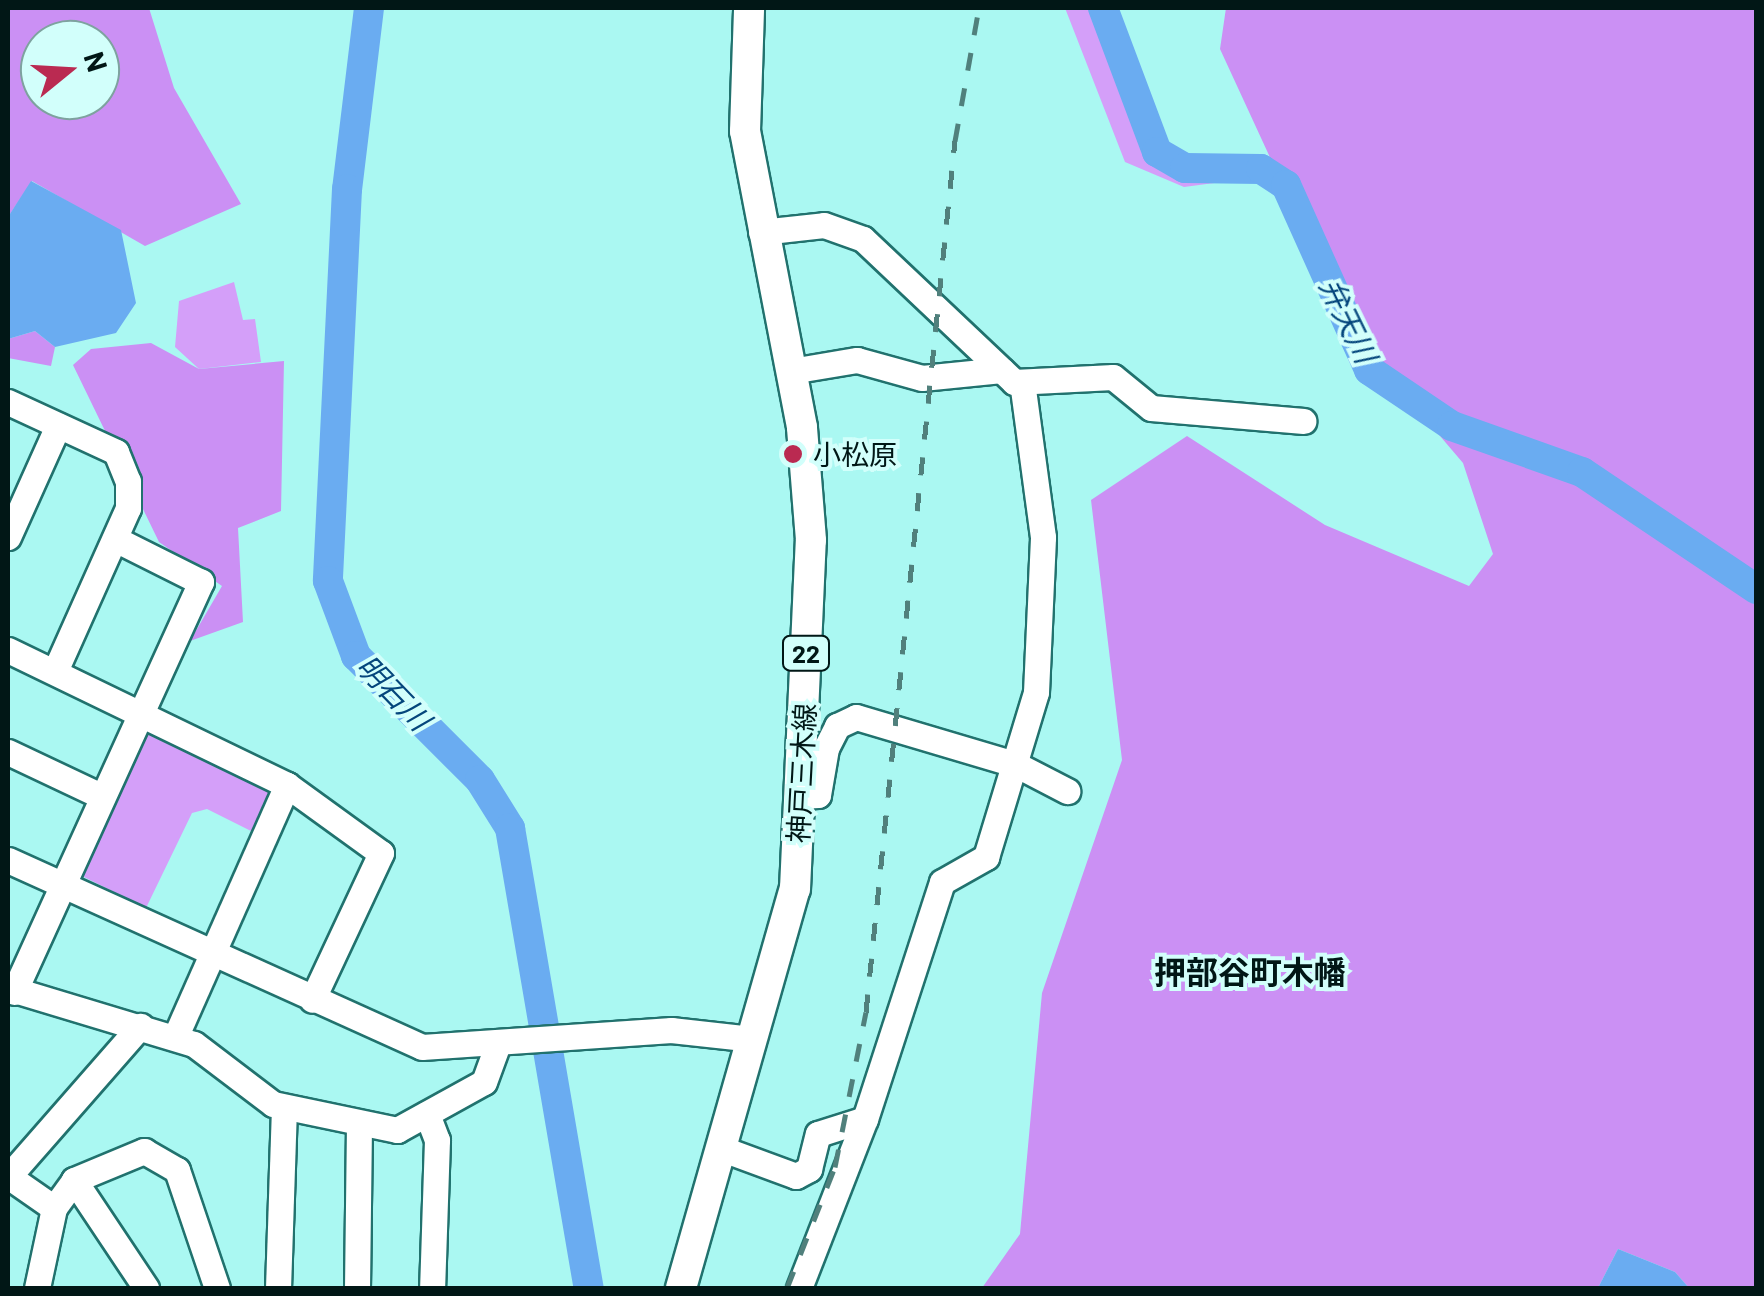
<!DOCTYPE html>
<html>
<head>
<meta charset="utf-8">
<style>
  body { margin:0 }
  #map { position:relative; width:1764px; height:1296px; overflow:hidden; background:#aaf8f2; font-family:Barlow,"Noto Sans JP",sans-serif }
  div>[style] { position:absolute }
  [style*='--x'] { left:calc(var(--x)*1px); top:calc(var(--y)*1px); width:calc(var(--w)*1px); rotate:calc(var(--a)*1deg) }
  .green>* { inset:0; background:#d49ff9 }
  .forest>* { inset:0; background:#cb90f4 }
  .water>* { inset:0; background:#6aacf1 }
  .river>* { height:30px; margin:-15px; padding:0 15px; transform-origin:15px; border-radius:15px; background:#6aacf1 }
  .roads { filter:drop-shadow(2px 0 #21726e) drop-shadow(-2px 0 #21726e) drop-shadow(0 2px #21726e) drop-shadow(0 -2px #21726e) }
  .minor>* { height:25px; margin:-12.5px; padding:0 12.5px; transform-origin:12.5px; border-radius:12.5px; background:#fff }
  .major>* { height:30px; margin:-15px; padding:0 15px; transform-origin:15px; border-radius:15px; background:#fff }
  .rail>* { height:5px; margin-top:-2.5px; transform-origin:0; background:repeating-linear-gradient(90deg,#50807c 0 18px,transparent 0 36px) }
  .dots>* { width:28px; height:28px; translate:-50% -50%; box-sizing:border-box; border:5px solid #d2fffb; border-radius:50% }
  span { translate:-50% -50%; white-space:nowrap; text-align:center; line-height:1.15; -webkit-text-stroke:8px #d2fffb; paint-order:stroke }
  .shield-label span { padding:2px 8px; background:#d2fffb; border:2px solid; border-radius:8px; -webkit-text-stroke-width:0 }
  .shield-label { font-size:25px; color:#011716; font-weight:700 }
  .poi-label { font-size:28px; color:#011716 }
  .left { translate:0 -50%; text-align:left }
  .street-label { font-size:28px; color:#011716 }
  .water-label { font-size:30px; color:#04467c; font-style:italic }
  .quarter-label { font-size:32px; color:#011716; font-weight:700 }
  .frame { position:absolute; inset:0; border:10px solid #011716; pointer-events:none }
  .north { position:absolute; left:20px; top:20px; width:100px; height:100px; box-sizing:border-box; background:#d2fffb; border:2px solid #7ea29f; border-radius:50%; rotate:72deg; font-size:28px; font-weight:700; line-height:40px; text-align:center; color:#011716 }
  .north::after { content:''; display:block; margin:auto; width:35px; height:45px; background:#ba2a51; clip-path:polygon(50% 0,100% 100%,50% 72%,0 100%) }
</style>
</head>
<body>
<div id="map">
  <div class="green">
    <div style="clip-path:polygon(1065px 8px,1096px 8px,1136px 128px,1161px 162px,1184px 174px,1236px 172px,1237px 180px,1184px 187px,1125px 162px)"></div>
    <div style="clip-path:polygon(234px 282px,243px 320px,255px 319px,261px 362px,199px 369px,175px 347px,179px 301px)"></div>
    <div style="clip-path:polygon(148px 729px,277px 793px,257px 834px,207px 809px,192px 813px,146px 908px,76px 873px)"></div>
  </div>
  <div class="forest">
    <div style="clip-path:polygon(evenodd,8px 8px,149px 8px,174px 88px,241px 204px,145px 246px,32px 181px,8px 217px,8px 8px,40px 40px,100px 40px,100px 100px,40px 100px,40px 40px)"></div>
    <div style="clip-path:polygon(1226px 8px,1756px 8px,1756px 1288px,1689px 1288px,1675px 1272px,1618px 1249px,1598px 1288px,982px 1288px,1020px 1234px,1042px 993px,1122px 760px,1091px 500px,1187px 436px,1325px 525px,1469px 586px,1493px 554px,1463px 463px,1349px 329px,1220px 49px)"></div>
    <div style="clip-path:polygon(35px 331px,55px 347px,51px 366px,8px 358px,8px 339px)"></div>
    <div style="clip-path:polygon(151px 343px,199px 369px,284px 361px,281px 511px,238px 528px,243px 622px,190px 641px,222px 586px,159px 542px,73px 365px,91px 349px)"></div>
  </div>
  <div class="water">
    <div style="clip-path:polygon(31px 181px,121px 230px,136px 303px,116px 333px,55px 347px,35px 331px,8px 339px,8px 217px)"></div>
    <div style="clip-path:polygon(1618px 1249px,1675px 1272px,1689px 1288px,1598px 1288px)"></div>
  </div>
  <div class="river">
    <div style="--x:369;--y:8;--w:182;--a:96.9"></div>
    <div style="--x:347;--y:189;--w:392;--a:92.8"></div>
    <div style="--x:328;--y:581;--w:80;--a:69.5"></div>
    <div style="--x:356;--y:656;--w:175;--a:45"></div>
    <div style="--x:480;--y:780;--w:57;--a:58"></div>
    <div style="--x:510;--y:828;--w:467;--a:80.3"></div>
    <div style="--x:1103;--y:8;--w:154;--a:69.4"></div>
    <div style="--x:1157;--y:152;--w:32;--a:30"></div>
    <div style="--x:1185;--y:168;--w:76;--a:0.8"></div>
    <div style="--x:1261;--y:169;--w:30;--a:33"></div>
    <div style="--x:1286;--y:185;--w:203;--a:65.8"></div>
    <div style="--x:1369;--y:370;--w:100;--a:34"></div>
    <div style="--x:1452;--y:426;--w:138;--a:19.5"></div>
    <div style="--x:1582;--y:472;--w:210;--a:33.9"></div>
  </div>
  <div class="roads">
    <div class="minor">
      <div style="--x:761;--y:232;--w:63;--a:-6.3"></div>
      <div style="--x:824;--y:225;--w:41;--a:19.7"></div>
      <div style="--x:863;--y:239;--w:208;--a:43.4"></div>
      <div style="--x:1014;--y:382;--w:99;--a:-2.9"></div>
      <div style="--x:1113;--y:377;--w:49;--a:39.2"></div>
      <div style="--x:1151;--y:408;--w:153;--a:4.9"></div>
      <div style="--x:791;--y:371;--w:67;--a:-9.5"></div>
      <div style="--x:857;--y:360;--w:67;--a:15.5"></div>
      <div style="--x:922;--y:378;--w:80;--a:-5.7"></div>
      <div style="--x:8;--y:402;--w:119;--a:24.8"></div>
      <div style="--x:116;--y:452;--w:31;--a:68"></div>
      <div style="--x:128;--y:481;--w:27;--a:90"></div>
      <div style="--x:128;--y:508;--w:179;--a:114.1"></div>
      <div style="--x:8;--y:537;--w:122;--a:-65.8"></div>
      <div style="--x:8;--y:650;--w:310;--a:25.8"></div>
      <div style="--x:287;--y:785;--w:274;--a:113.9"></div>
      <div style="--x:8;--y:752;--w:103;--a:25.3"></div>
      <div style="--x:287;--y:785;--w:116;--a:35.9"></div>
      <div style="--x:381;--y:853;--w:162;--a:115.1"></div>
      <div style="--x:799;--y:796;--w:19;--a:-3"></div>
      <div style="--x:818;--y:795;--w:48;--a:-80.3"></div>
      <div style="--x:826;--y:748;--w:25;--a:-63"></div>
      <div style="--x:837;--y:726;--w:21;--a:-25"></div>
      <div style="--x:856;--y:717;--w:166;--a:16.5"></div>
      <div style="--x:1015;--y:764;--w:59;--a:27.4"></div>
      <div style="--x:8;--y:860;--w:454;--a:24.3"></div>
      <div style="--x:422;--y:1047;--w:250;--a:-3.9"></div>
      <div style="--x:671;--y:1030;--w:81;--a:6.3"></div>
      <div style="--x:8;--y:988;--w:194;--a:16.8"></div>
      <div style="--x:194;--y:1044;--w:99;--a:37.2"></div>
      <div style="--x:273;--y:1104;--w:127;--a:11.8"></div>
      <div style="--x:397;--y:1130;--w:99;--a:-28.9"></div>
      <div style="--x:484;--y:1082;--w:35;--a:-70"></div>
      <div style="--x:14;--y:992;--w:451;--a:-65.5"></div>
      <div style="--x:201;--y:582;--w:96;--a:-153.4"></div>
      <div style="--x:427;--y:1114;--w:28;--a:69"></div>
      <div style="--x:437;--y:1140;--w:148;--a:91.9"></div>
      <div style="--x:720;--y:1148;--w:81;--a:20.2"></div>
      <div style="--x:796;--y:1176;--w:15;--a:-28"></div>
      <div style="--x:809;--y:1169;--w:36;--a:-76"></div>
      <div style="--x:818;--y:1134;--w:49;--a:-17.7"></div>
      <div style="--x:865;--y:1119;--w:249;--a:-72"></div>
      <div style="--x:942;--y:882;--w:51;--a:-29.6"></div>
      <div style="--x:986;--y:857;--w:172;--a:-73.1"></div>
      <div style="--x:1036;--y:692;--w:155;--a:-87.4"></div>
      <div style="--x:1043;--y:537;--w:156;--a:-97.7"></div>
      <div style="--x:8;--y:1176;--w:56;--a:34.8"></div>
      <div style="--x:8;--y:1177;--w:201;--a:-48.8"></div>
      <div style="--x:74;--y:1180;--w:130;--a:56.3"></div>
      <div style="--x:37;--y:1288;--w:82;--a:-78"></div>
      <div style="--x:54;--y:1208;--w:34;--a:-54"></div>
      <div style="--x:74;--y:1180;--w:76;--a:-22.5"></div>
      <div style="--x:144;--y:1151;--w:38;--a:30"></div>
      <div style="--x:177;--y:1170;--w:125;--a:71.3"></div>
      <div style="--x:278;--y:1288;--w:180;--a:-88.1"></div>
      <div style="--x:357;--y:1288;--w:165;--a:-89.3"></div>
      <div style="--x:799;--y:1288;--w:181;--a:-68.7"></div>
    </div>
    <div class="major">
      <div style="--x:681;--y:1288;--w:415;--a:-74.1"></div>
      <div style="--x:795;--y:889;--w:349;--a:-87.4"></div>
      <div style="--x:811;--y:540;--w:113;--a:-94.6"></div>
      <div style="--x:802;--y:427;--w:301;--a:-100.9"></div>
      <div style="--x:745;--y:131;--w:123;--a:-88.1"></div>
    </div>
  </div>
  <div class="rail">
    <div style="--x:787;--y:1288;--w:130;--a:-68.4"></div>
    <div style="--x:835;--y:1167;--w:158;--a:-78.7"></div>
    <div style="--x:866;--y:1012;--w:876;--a:-84.17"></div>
    <div style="--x:955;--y:141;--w:135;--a:-79.8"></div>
  </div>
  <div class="dots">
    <div style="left:793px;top:454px;background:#ba2a51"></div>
  </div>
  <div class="shield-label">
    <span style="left:806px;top:653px">22</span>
  </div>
  <div class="poi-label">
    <span class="left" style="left:813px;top:454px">小松原</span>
  </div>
  <div class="street-label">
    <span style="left:801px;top:773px;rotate:-87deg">神戸三木線</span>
  </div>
  <div class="water-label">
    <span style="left:1349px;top:320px;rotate:64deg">弁天川</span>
    <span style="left:394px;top:692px;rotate:46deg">明石川</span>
  </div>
  <div class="quarter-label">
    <span style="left:1250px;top:971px">押部谷町木幡</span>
  </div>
  <div class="frame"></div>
  <div class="north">N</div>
</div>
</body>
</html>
